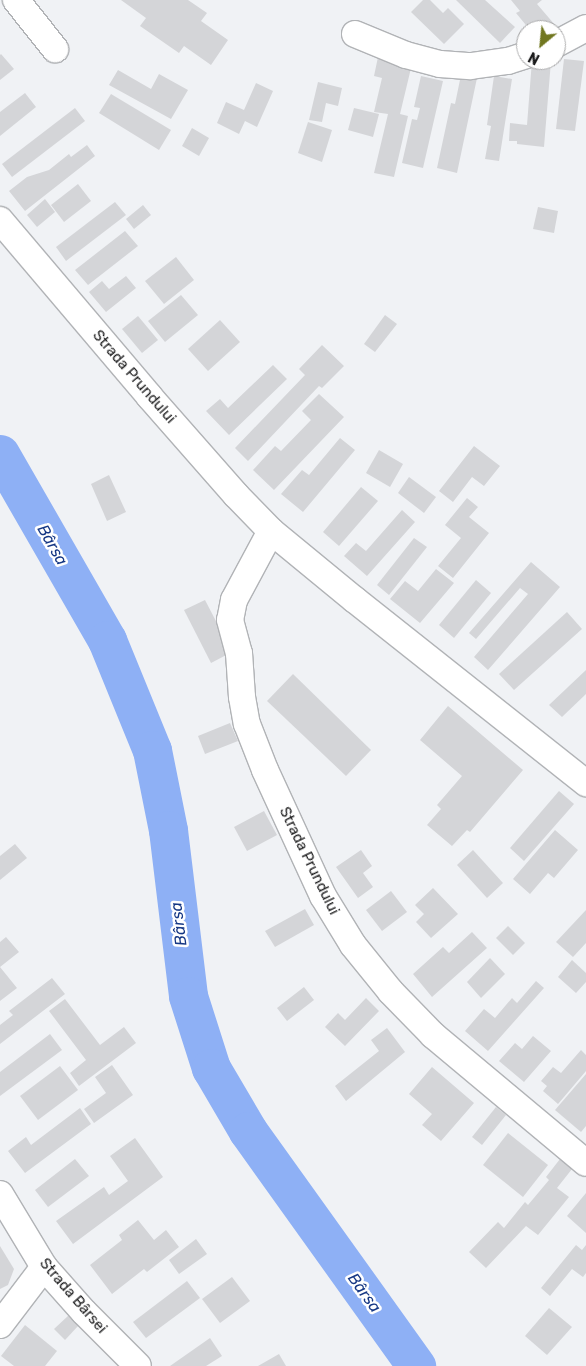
<!DOCTYPE html>
<html>
<head>
<meta charset="utf-8">
<style>
  body { margin:0 }
  #map { position:relative; width:586px; height:1366px; overflow:hidden; background:#f0f2f5; font-family:Rubik,sans-serif }
  div>[style] { position:absolute }
  [style*='--x'] { left:calc(var(--x)*1px); top:calc(var(--y)*1px); width:calc(var(--w)*1px); rotate:calc(var(--a)*1deg) }
  .river>* { height:39px; margin:-19.5px; padding:0 19.5px; transform-origin:19.5px; border-radius:19.5px; background:#8eb0f5 }
  .building>* { inset:0; background:#d4d5d8 }
  .roads { filter:drop-shadow(1px 0 #b1b3b6) drop-shadow(-1px 0 #b1b3b6) drop-shadow(0 1px #b1b3b6) drop-shadow(0 -1px #b1b3b6) }
  .minor>* { height:26px; margin:-13px; padding:0 13px; transform-origin:13px; border-radius:13px; background:#fff }
  span { translate:-50% -50%; white-space:nowrap; text-align:center; line-height:1.15; -webkit-text-stroke:5px #fff; paint-order:stroke }
  .street-label { font-size:15px; color:#1c1c1d }
  .water-label { font-size:16px; color:#153784; font-style:italic }
  .north { position:absolute; left:516px; top:20px; width:50px; height:50px; box-sizing:border-box; background:#fff; border:1px solid #a4a4a5; border-radius:50%; rotate:208deg; font-size:14px; font-weight:700; line-height:20px; text-align:center; color:#1c1c1d }
  .north::after { content:''; display:block; margin:auto; width:18px; height:22px; background:#717720; clip-path:polygon(50% 0,100% 100%,50% 72%,0 100%) }
</style>
</head>
<body>
<div id="map">
  <div class="river">
    <div style="--x:0;--y:454;--w:215;--a:60.1"></div>
    <div style="--x:107;--y:640;--w:119;--a:67.8"></div>
    <div style="--x:152;--y:750;--w:82;--a:78.7"></div>
    <div style="--x:168;--y:830;--w:167;--a:83.1"></div>
    <div style="--x:188;--y:996;--w:76;--a:72.3"></div>
    <div style="--x:211;--y:1068;--w:73;--a:59.6"></div>
    <div style="--x:248;--y:1131;--w:289;--a:54.4"></div>
  </div>
  <div class="building">
    <div style="clip-path:polygon(121px 0,188px 0,207px 13px,201px 21px,228px 40px,211px 65px,184px 46px,179px 53px,140px 26px,146px 18px)"></div>
    <div style="clip-path:polygon(423px 0,430px 0,443px 13px,448px 8px,464px 24px,444px 44px,411px 12px)"></div>
    <div style="clip-path:polygon(456px 0,485px 0,515px 27px,500px 43px)"></div>
    <div style="clip-path:polygon(511px 0,542px 0,537px 4px,555px 25px,547px 30px,530px 30px,516px 13px,520px 11px)"></div>
    <div style="clip-path:polygon(1px 54px,14px 69px,0 80px,0 55px)"></div>
    <div style="clip-path:polygon(378px 57px,412px 64px,400px 114px,408px 116px,394px 177px,374px 173px,388px 114px,374px 112px,382px 78px,374px 76px)"></div>
    <div style="clip-path:polygon(564px 59px,584px 61px,575px 131px,556px 129px)"></div>
    <div style="clip-path:polygon(532px 60px,551px 61px,544px 147px,517px 144px,517px 141px,509px 141px,510px 123px,527px 125px)"></div>
    <div style="clip-path:polygon(118px 70px,151px 89px,159px 74px,188px 90px,171px 119px,109px 85px)"></div>
    <div style="clip-path:polygon(461px 75px,477px 78px,457px 173px,437px 168px,451px 103px,455px 104px)"></div>
    <div style="clip-path:polygon(421px 76px,443px 81px,423px 168px,402px 163px,412px 119px,417px 120px,420px 108px,414px 107px)"></div>
    <div style="clip-path:polygon(494px 76px,512px 79px,499px 161px,485px 159px,491px 126px,487px 125px)"></div>
    <div style="clip-path:polygon(318px 82px,342px 88px,338px 106px,326px 103px,322px 122px,309px 120px)"></div>
    <div style="clip-path:polygon(256px 83px,273px 91px,257px 127px,245px 121px,239px 134px,217px 123px,226px 102px,244px 110px)"></div>
    <div style="clip-path:polygon(25px 93px,36px 107px,0 136px,0 112px)"></div>
    <div style="clip-path:polygon(111px 94px,171px 130px,159px 150px,99px 113px)"></div>
    <div style="clip-path:polygon(75px 108px,85px 121px,12px 177px,2px 164px)"></div>
    <div style="clip-path:polygon(354px 108px,379px 114px,373px 137px,348px 130px)"></div>
    <div style="clip-path:polygon(308px 122px,332px 130px,322px 162px,298px 153px)"></div>
    <div style="clip-path:polygon(192px 128px,209px 138px,199px 156px,182px 146px)"></div>
    <div style="clip-path:polygon(87px 145px,95px 156px,25px 211px,9px 191px,27px 177px,49px 170px,69px 154px,71px 157px)"></div>
    <div style="clip-path:polygon(78px 184px,91px 201px,64px 222px,51px 205px)"></div>
    <div style="clip-path:polygon(45px 199px,55px 212px,37px 227px,27px 215px)"></div>
    <div style="clip-path:polygon(115px 202px,126px 215px,66px 261px,56px 247px)"></div>
    <div style="clip-path:polygon(143px 205px,151px 215px,134px 229px,126px 219px)"></div>
    <div style="clip-path:polygon(538px 207px,558px 211px,554px 233px,533px 229px)"></div>
    <div style="clip-path:polygon(125px 231px,138px 246px,88px 285px,75px 270px)"></div>
    <div style="clip-path:polygon(176px 257px,194px 280px,164px 304px,145px 281px)"></div>
    <div style="clip-path:polygon(126px 276px,136px 288px,106px 312px,89px 292px,102px 281px,109px 289px)"></div>
    <div style="clip-path:polygon(181px 295px,198px 315px,165px 342px,148px 321px)"></div>
    <div style="clip-path:polygon(385px 315px,397px 324px,375px 352px,364px 344px)"></div>
    <div style="clip-path:polygon(138px 316px,158px 340px,142px 353px,122px 329px)"></div>
    <div style="clip-path:polygon(220px 320px,240px 342px,208px 371px,188px 349px)"></div>
    <div style="clip-path:polygon(322px 345px,344px 366px,322px 388px,319px 386px,248px 461px,235px 448px,305px 375px,299px 369px)"></div>
    <div style="clip-path:polygon(273px 365px,287px 379px,229px 435px,206px 411px,220px 399px,228px 408px)"></div>
    <div style="clip-path:polygon(319px 394px,344px 417px,274px 490px,253px 470px,275px 446px,281px 451px,311px 420px,302px 411px)"></div>
    <div style="clip-path:polygon(340px 438px,355px 450px,303px 512px,281px 494px,302px 470px,309px 475px)"></div>
    <div style="clip-path:polygon(474px 446px,500px 466px,484px 486px,472px 477px,453px 502px,439px 491px)"></div>
    <div style="clip-path:polygon(379px 450px,403px 464px,390px 487px,366px 473px)"></div>
    <div style="clip-path:polygon(109px 475px,126px 512px,107px 521px,91px 484px)"></div>
    <div style="clip-path:polygon(409px 477px,436px 497px,424px 513px,398px 493px)"></div>
    <div style="clip-path:polygon(361px 487px,378px 501px,339px 546px,323px 532px)"></div>
    <div style="clip-path:polygon(467px 498px,478px 507px,469px 517px,489px 533px,453px 578px,438px 566px,461px 538px,445px 525px)"></div>
    <div style="clip-path:polygon(402px 510px,415px 522px,367px 576px,344px 556px,356px 543px,366px 551px)"></div>
    <div style="clip-path:polygon(414px 538px,427px 547px,389px 595px,377px 585px)"></div>
    <div style="clip-path:polygon(531px 562px,560px 587px,488px 670px,474px 657px,528px 594px,520px 588px,476px 639px,469px 633px)"></div>
    <div style="clip-path:polygon(436px 569px,454px 583px,420px 623px,390px 599px,405px 581px,418px 591px)"></div>
    <div style="clip-path:polygon(476px 580px,491px 593px,454px 638px,439px 625px)"></div>
    <div style="clip-path:polygon(205px 600px,232px 652px,211px 663px,184px 610px)"></div>
    <div style="clip-path:polygon(567px 612px,582px 629px,514px 690px,499px 674px)"></div>
    <div style="clip-path:polygon(586px 670px,586px 694px,562px 717px,549px 705px)"></div>
    <div style="clip-path:polygon(293px 674px,371px 750px,346px 776px,267px 701px)"></div>
    <div style="clip-path:polygon(448px 706px,523px 770px,470px 832px,467px 830px,452px 846px,427px 825px,441px 809px,437px 805px,462px 776px,420px 740px)"></div>
    <div style="clip-path:polygon(230px 723px,238px 741px,205px 754px,198px 736px)"></div>
    <div style="clip-path:polygon(559px 791px,574px 804px,524px 861px,510px 848px)"></div>
    <div style="clip-path:polygon(264px 811px,277px 835px,247px 851px,234px 827px)"></div>
    <div style="clip-path:polygon(555px 830px,578px 850px,554px 878px,548px 873px,530px 894px,513px 879px)"></div>
    <div style="clip-path:polygon(15px 844px,27px 858px,0 880px,0 856px)"></div>
    <div style="clip-path:polygon(361px 850px,372px 866px,363px 873px,373px 887px,358px 898px,336px 867px)"></div>
    <div style="clip-path:polygon(473px 850px,503px 883px,487px 898px,457px 865px)"></div>
    <div style="clip-path:polygon(433px 888px,458px 914px,431px 938px,416px 922px,424px 914px,415px 905px)"></div>
    <div style="clip-path:polygon(391px 891px,407px 912px,382px 931px,366px 910px)"></div>
    <div style="clip-path:polygon(305px 909px,314px 925px,275px 947px,265px 931px)"></div>
    <div style="clip-path:polygon(586px 910px,586px 943px,573px 957px,556px 942px)"></div>
    <div style="clip-path:polygon(508px 926px,525px 943px,513px 955px,496px 938px)"></div>
    <div style="clip-path:polygon(472px 932px,487px 948px,432px 997px,413px 974px,443px 947px,449px 953px)"></div>
    <div style="clip-path:polygon(6px 937px,19px 952px,0 967px,17px 988px,0 1001px,0 942px)"></div>
    <div style="clip-path:polygon(490px 958px,505px 974px,481px 998px,467px 982px)"></div>
    <div style="clip-path:polygon(572px 960px,586px 973px,586px 982px,576px 993px,558px 977px)"></div>
    <div style="clip-path:polygon(52px 978px,65px 994px,0 1044px,0 1025px,13px 1015px,9px 1011px)"></div>
    <div style="clip-path:polygon(536px 981px,544px 988px,488px 1051px,465px 1031px,484px 1009px,495px 1018px,512px 998px,517px 1003px)"></div>
    <div style="clip-path:polygon(304px 987px,314px 1000px,287px 1021px,277px 1008px)"></div>
    <div style="clip-path:polygon(366px 998px,379px 1011px,345px 1046px,325px 1027px,338px 1013px,345px 1020px)"></div>
    <div style="clip-path:polygon(65px 999px,100px 1045px,124px 1027px,136px 1043px,79px 1086px,70px 1073px,86px 1060px,49px 1011px)"></div>
    <div style="clip-path:polygon(387px 1028px,405px 1052px,346px 1101px,335px 1086px,379px 1051px,371px 1040px)"></div>
    <div style="clip-path:polygon(50px 1034px,62px 1050px,0 1096px,0 1072px)"></div>
    <div style="clip-path:polygon(533px 1036px,551px 1051px,524px 1082px,499px 1061px,515px 1043px,522px 1049px)"></div>
    <div style="clip-path:polygon(581px 1050px,586px 1055px,586px 1071px,558px 1104px,543px 1091px,547px 1086px,541px 1081px,553px 1067px,561px 1073px)"></div>
    <div style="clip-path:polygon(112px 1065px,133px 1095px,94px 1123px,84px 1109px,106px 1093px,95px 1077px)"></div>
    <div style="clip-path:polygon(60px 1066px,78px 1090px,38px 1120px,20px 1096px)"></div>
    <div style="clip-path:polygon(432px 1067px,474px 1103px,441px 1141px,422px 1125px,432px 1114px,409px 1094px)"></div>
    <div style="clip-path:polygon(586px 1074px,586px 1126px,581px 1132px,555px 1110px)"></div>
    <div style="clip-path:polygon(496px 1107px,506px 1115px,482px 1145px,472px 1137px)"></div>
    <div style="clip-path:polygon(80px 1108px,91px 1124px,25px 1173px,8px 1151px,26px 1137px,31px 1145px)"></div>
    <div style="clip-path:polygon(508px 1133px,548px 1165px,523px 1197px,483px 1165px)"></div>
    <div style="clip-path:polygon(135px 1138px,163px 1177px,73px 1244px,56px 1221px,104px 1187px,109px 1195px,128px 1181px,110px 1156px)"></div>
    <div style="clip-path:polygon(75px 1159px,89px 1176px,48px 1207px,35px 1190px)"></div>
    <div style="clip-path:polygon(560px 1159px,572px 1169px,557px 1188px,569px 1197px,538px 1235px,526px 1226px,486px 1268px,469px 1252px,498px 1222px,504px 1228px,525px 1202px,528px 1205px,549px 1180px,546px 1177px)"></div>
    <div style="clip-path:polygon(586px 1193px,586px 1233px,567px 1216px)"></div>
    <div style="clip-path:polygon(138px 1220px,154px 1240px,166px 1230px,179px 1247px,147px 1272px,144px 1269px,112px 1294px,90px 1265px,122px 1240px,119px 1235px)"></div>
    <div style="clip-path:polygon(196px 1239px,207px 1254px,179px 1274px,169px 1260px)"></div>
    <div style="clip-path:polygon(576px 1245px,582px 1250px,586px 1245px,586px 1273px,583px 1277px,572px 1269px,550px 1296px,541px 1288px)"></div>
    <div style="clip-path:polygon(0 1246px,14px 1269px,8px 1285px,0 1289px)"></div>
    <div style="clip-path:polygon(232px 1277px,250px 1301px,220px 1323px,202px 1299px)"></div>
    <div style="clip-path:polygon(187px 1281px,200px 1298px,146px 1338px,133px 1322px)"></div>
    <div style="clip-path:polygon(549px 1308px,572px 1327px,547px 1355px,525px 1336px)"></div>
    <div style="clip-path:polygon(69px 1315px,79px 1325px,65px 1340px,54px 1329px)"></div>
    <div style="clip-path:polygon(25px 1325px,57px 1351px,45px 1366px,14px 1366px,1px 1356px)"></div>
    <div style="clip-path:polygon(210px 1338px,222px 1356px,206px 1366px,170px 1366px)"></div>
    <div style="clip-path:polygon(279px 1354px,286px 1366px,258px 1366px)"></div>
  </div>
  <div class="roads">
    <div class="minor">
      <div style="--x:16;--y:0;--w:63;--a:51.5"></div>
      <div style="--x:355;--y:34;--w:55;--a:22.4"></div>
      <div style="--x:406;--y:55;--w:35;--a:15"></div>
      <div style="--x:440;--y:64;--w:31;--a:4"></div>
      <div style="--x:471;--y:66;--w:37;--a:-8"></div>
      <div style="--x:508;--y:61;--w:19;--a:-18"></div>
      <div style="--x:556;--y:44;--w:34;--a:-28"></div>
      <div style="--x:0;--y:220;--w:231;--a:49.7"></div>
      <div style="--x:149;--y:396;--w:132;--a:48.7"></div>
      <div style="--x:236;--y:495;--w:50;--a:45.8"></div>
      <div style="--x:271;--y:531;--w:109;--a:39.4"></div>
      <div style="--x:355;--y:600;--w:295;--a:38.4"></div>
      <div style="--x:271;--y:531;--w:78;--a:118.2"></div>
      <div style="--x:234;--y:600;--w:20;--a:101"></div>
      <div style="--x:230;--y:620;--w:34;--a:75"></div>
      <div style="--x:239;--y:653;--w:44;--a:86.1"></div>
      <div style="--x:242;--y:697;--w:27;--a:80"></div>
      <div style="--x:247;--y:724;--w:49;--a:68.6"></div>
      <div style="--x:265;--y:770;--w:139;--a:65.3"></div>
      <div style="--x:323;--y:896;--w:57;--a:58.5"></div>
      <div style="--x:353;--y:945;--w:60;--a:51"></div>
      <div style="--x:391;--y:992;--w:60;--a:45.7"></div>
      <div style="--x:433;--y:1035;--w:199;--a:39.9"></div>
      <div style="--x:0;--y:1194;--w:85;--a:58.9"></div>
      <div style="--x:44;--y:1267;--w:60;--a:48.4"></div>
      <div style="--x:84;--y:1312;--w:76;--a:45"></div>
      <div style="--x:0;--y:1325;--w:73;--a:-52.8"></div>
    </div>
  </div>
  <div class="street-label">
    <span style="left:134px;top:377px;rotate:49deg">Strada Prundului</span>
    <span style="left:309px;top:861px;rotate:64deg">Strada Prundului</span>
    <span style="left:73px;top:1296px;rotate:49deg">Strada Bârsei</span>
  </div>
  <div class="water-label">
    <span style="left:52px;top:545px;rotate:60deg">Bârsa</span>
    <span style="left:179px;top:924px;rotate:-97deg">Bârsa</span>
    <span style="left:364px;top:1293px;rotate:54deg">Bârsa</span>
  </div>
  <div class="north">N</div>
</div>
</body>
</html>
